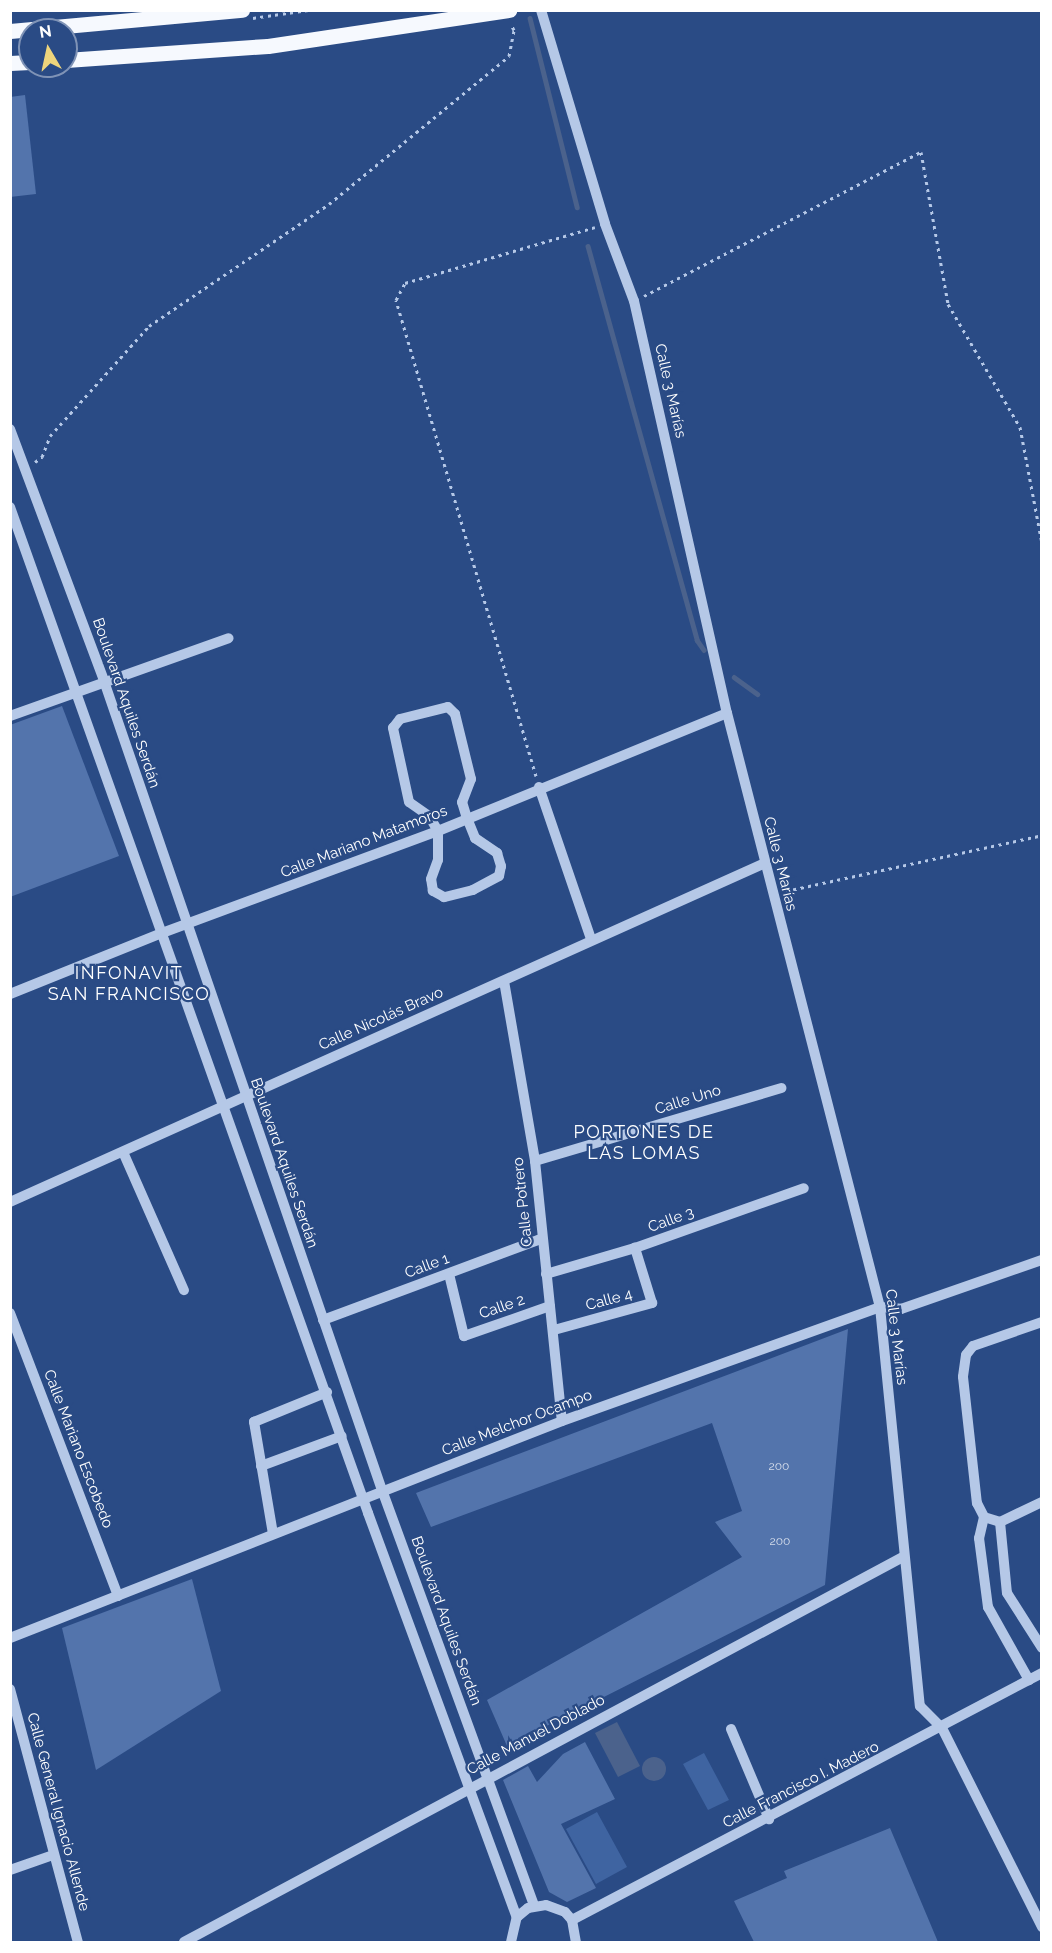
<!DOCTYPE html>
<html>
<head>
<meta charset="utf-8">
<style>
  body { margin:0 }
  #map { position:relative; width:1052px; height:1953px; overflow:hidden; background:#2a4b85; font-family:Raleway,sans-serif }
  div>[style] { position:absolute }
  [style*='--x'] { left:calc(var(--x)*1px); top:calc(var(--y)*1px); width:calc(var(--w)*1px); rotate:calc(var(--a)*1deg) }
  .green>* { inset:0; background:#3f64a1 }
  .water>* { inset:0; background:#4b628c }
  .round { border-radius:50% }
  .stream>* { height:4.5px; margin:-2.25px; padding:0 2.25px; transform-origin:2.25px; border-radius:2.25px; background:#4b628c }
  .building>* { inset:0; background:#5374ac }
  .path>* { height:3px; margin-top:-1.5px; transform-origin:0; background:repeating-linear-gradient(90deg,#b5c8e7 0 3px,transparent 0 7.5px) }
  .minor>* { height:10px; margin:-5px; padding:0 5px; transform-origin:5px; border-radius:5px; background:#b5c8e7 }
  .major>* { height:15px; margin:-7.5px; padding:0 7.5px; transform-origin:7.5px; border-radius:7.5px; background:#f6f9fe }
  span { translate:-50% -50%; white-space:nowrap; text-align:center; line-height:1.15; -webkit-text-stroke:4.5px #2a4b85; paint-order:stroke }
  .number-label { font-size:12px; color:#d4dcea }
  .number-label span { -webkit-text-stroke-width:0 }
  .street-label { font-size:15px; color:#fff }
  .quarter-label { font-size:18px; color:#fff; letter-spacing:1.5px }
  .frame { position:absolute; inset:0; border:12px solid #fff; pointer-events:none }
  .north { position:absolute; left:18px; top:18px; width:60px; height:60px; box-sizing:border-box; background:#2a4b85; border:2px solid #7f93b6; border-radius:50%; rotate:351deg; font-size:16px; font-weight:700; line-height:24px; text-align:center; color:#fff }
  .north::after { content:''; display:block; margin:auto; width:21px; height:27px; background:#eed57c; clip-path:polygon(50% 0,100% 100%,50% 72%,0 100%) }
</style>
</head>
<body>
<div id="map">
  <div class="green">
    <div style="clip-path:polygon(704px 1753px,729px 1800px,708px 1810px,683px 1764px)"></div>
    <div style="clip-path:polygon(597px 1812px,627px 1867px,596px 1884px,566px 1829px)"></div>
  </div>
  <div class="water">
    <div style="clip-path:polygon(617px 1722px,640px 1766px,618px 1777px,595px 1733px)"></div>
    <div class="round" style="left:642px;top:1757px;width:24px;height:24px"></div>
  </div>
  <div class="stream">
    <div style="--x:530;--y:18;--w:195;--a:76"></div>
    <div style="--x:588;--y:246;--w:409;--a:74.5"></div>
    <div style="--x:697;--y:640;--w:12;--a:55"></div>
    <div style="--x:734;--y:677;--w:29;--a:36"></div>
  </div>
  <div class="building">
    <div style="clip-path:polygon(25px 95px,36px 194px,10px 197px,10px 97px)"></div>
    <div style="clip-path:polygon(62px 706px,119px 856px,10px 897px,10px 725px)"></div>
    <div style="clip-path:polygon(848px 1329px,825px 1585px,507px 1746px,487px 1700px,742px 1557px,715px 1522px,742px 1511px,712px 1423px,431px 1527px,416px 1493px)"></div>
    <div style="clip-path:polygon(192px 1579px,221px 1691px,96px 1770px,62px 1628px)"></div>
    <div style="clip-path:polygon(585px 1742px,615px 1799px,561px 1824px,596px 1888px,567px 1902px,549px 1892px,503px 1780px,528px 1766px,537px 1782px,563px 1754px)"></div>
    <div style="clip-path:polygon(890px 1828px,938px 1942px,754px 1942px,734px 1901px,787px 1878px,784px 1871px)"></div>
  </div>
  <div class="path">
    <div style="--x:253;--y:18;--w:56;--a:-8.3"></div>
    <div style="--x:644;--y:296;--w:312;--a:-27.5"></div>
    <div style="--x:921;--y:152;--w:154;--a:79.9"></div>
    <div style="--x:948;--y:304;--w:143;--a:59.7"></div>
    <div style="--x:1020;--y:427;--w:118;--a:79.3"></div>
    <div style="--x:35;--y:462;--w:9;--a:-36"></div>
    <div style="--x:42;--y:457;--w:22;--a:-69"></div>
    <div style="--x:50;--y:436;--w:148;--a:-48"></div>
    <div style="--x:149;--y:326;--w:217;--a:-34.1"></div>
    <div style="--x:329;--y:204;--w:233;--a:-39.4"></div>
    <div style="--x:509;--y:56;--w:26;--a:-79"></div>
    <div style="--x:514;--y:30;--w:7;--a:-117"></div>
    <div style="--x:536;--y:776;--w:496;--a:-106.4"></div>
    <div style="--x:396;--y:300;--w:19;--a:-62"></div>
    <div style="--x:405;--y:283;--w:198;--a:-16.4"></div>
    <div style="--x:786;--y:891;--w:262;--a:-12.3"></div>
  </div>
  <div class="minor">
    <div style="--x:541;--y:10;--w:223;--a:73.3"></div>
    <div style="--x:605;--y:224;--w:82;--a:69.4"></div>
    <div style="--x:634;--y:301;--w:422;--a:77.3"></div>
    <div style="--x:727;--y:713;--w:613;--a:75.56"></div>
    <div style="--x:880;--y:1307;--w:401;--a:84.3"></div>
    <div style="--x:920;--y:1706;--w:31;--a:45"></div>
    <div style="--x:942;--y:1728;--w:223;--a:63.3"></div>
    <div style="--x:10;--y:429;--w:269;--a:69.5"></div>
    <div style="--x:104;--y:681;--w:855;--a:71.04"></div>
    <div style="--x:382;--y:1490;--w:442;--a:69.9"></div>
    <div style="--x:10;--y:507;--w:1068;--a:70.41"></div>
    <div style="--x:368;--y:1513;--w:431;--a:69.8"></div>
    <div style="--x:448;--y:707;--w:10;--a:45"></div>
    <div style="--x:455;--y:714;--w:67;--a:76.2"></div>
    <div style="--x:471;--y:779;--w:25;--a:111"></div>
    <div style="--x:462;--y:802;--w:17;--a:73"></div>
    <div style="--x:467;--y:818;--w:22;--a:68"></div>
    <div style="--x:475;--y:838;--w:27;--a:34"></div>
    <div style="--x:497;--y:853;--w:14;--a:73"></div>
    <div style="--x:501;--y:866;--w:10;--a:101"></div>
    <div style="--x:499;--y:876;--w:30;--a:152"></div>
    <div style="--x:473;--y:890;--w:30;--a:166"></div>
    <div style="--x:444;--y:897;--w:13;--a:-151"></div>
    <div style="--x:433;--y:891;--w:12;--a:-99"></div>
    <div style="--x:431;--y:879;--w:20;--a:-70"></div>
    <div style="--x:438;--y:860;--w:29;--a:-90"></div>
    <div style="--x:438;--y:831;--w:17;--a:-121"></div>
    <div style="--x:429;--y:816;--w:24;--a:-145"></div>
    <div style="--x:409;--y:802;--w:76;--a:-102.2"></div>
    <div style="--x:393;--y:728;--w:11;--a:-52"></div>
    <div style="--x:400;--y:719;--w:49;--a:-14"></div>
    <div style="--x:10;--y:716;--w:232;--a:-19.6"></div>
    <div style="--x:539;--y:787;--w:161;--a:71.1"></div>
    <div style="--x:504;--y:981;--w:183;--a:80.2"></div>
    <div style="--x:535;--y:1161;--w:261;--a:84.1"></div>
    <div style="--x:10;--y:994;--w:164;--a:-21.9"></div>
    <div style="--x:162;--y:933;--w:294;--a:-20.3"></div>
    <div style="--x:438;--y:831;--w:312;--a:-22.2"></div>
    <div style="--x:123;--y:1152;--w:151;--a:66.2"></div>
    <div style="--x:535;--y:1161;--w:257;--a:-16.5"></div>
    <div style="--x:10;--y:1202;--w:828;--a:-24.18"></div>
    <div style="--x:449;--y:1274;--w:64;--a:76.4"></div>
    <div style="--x:464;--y:1336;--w:91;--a:-19.2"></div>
    <div style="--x:546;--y:1274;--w:93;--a:-16.3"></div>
    <div style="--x:635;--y:1248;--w:179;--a:-19.5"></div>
    <div style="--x:10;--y:1313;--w:303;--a:69.1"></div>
    <div style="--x:323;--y:1320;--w:233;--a:-20.4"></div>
    <div style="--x:1042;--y:1322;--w:73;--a:160.8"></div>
    <div style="--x:973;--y:1346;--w:11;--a:128"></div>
    <div style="--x:966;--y:1355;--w:22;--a:98"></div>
    <div style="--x:963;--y:1377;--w:127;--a:83.7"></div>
    <div style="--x:977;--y:1503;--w:16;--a:63"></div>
    <div style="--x:984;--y:1517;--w:17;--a:17"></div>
    <div style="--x:1000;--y:1522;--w:47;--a:-25.5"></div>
    <div style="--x:554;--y:1330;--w:102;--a:-15.4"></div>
    <div style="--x:652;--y:1303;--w:58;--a:-107.2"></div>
    <div style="--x:261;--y:1466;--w:86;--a:-20.3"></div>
    <div style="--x:984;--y:1517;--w:22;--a:103"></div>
    <div style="--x:979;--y:1538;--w:70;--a:82.6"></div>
    <div style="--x:988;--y:1607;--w:84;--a:60.7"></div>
    <div style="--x:1000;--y:1522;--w:71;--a:84.4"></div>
    <div style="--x:1007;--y:1593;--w:65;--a:57.5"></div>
    <div style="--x:273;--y:1534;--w:114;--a:-99.6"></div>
    <div style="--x:254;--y:1422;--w:79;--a:-22.3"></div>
    <div style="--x:10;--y:1638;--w:593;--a:-21.46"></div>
    <div style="--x:562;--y:1421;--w:338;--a:-19.7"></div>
    <div style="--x:880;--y:1307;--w:21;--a:5"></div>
    <div style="--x:901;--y:1309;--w:149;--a:-19.2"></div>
    <div style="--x:10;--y:1689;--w:262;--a:75"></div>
    <div style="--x:731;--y:1729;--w:98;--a:67.1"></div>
    <div style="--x:10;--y:1870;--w:46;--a:-19.2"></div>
    <div style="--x:572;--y:1920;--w:531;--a:-27.72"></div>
    <div style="--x:184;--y:1942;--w:816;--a:-28.17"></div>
    <div style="--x:511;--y:1942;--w:26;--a:-77"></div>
    <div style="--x:517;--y:1917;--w:14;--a:-39"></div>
    <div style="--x:528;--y:1908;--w:18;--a:-9"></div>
    <div style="--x:546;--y:1905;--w:20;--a:20"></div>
    <div style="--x:565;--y:1912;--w:11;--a:49"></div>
    <div style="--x:572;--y:1920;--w:22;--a:80"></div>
  </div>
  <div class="major">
    <div style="--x:10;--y:31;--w:233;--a:-5.2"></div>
    <div style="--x:66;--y:60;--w:202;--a:-4"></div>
    <div style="--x:268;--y:46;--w:244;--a:-8.5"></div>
    <div style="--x:10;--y:63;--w:20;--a:-3"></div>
  </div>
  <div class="number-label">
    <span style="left:779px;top:1467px">200</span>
    <span style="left:780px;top:1542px">200</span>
  </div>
  <div class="street-label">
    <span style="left:670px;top:391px;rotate:77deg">Calle 3 Marías</span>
    <span style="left:126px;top:703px;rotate:71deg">Boulevard Aquiles Serdán</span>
    <span style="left:364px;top:842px;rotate:-21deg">Calle Mariano Matamoros</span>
    <span style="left:780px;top:864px;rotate:76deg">Calle 3 Marías</span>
    <span style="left:381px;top:1019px;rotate:-24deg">Calle Nicolás Bravo</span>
    <span style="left:688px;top:1100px;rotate:-17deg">Calle Uno</span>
    <span style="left:284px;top:1163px;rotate:71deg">Boulevard Aquiles Serdán</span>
    <span style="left:523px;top:1202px;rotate:-96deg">Calle Potrero</span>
    <span style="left:671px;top:1220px;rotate:-20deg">Calle 3</span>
    <span style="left:427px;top:1266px;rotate:-20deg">Calle 1</span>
    <span style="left:609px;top:1300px;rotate:-15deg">Calle 4</span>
    <span style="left:502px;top:1307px;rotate:-19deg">Calle 2</span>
    <span style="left:896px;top:1337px;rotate:83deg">Calle 3 Marías</span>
    <span style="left:517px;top:1423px;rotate:-21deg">Calle Melchor Ocampo</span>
    <span style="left:78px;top:1449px;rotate:69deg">Calle Mariano Escobedo</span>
    <span style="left:446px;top:1621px;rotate:70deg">Boulevard Aquiles Serdán</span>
    <span style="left:536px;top:1735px;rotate:-28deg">Calle Manuel Doblado</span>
    <span style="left:801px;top:1785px;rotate:-27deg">Calle Francisco I. Madero</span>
    <span style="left:58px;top:1812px;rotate:75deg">Calle General Ignacio Allende</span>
  </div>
  <div class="quarter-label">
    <span style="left:129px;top:984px">INFONAVIT<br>SAN FRANCISCO</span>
    <span style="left:644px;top:1143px">PORTONES DE<br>LAS LOMAS</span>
  </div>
  <div class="frame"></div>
  <div class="north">N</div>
</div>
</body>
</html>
